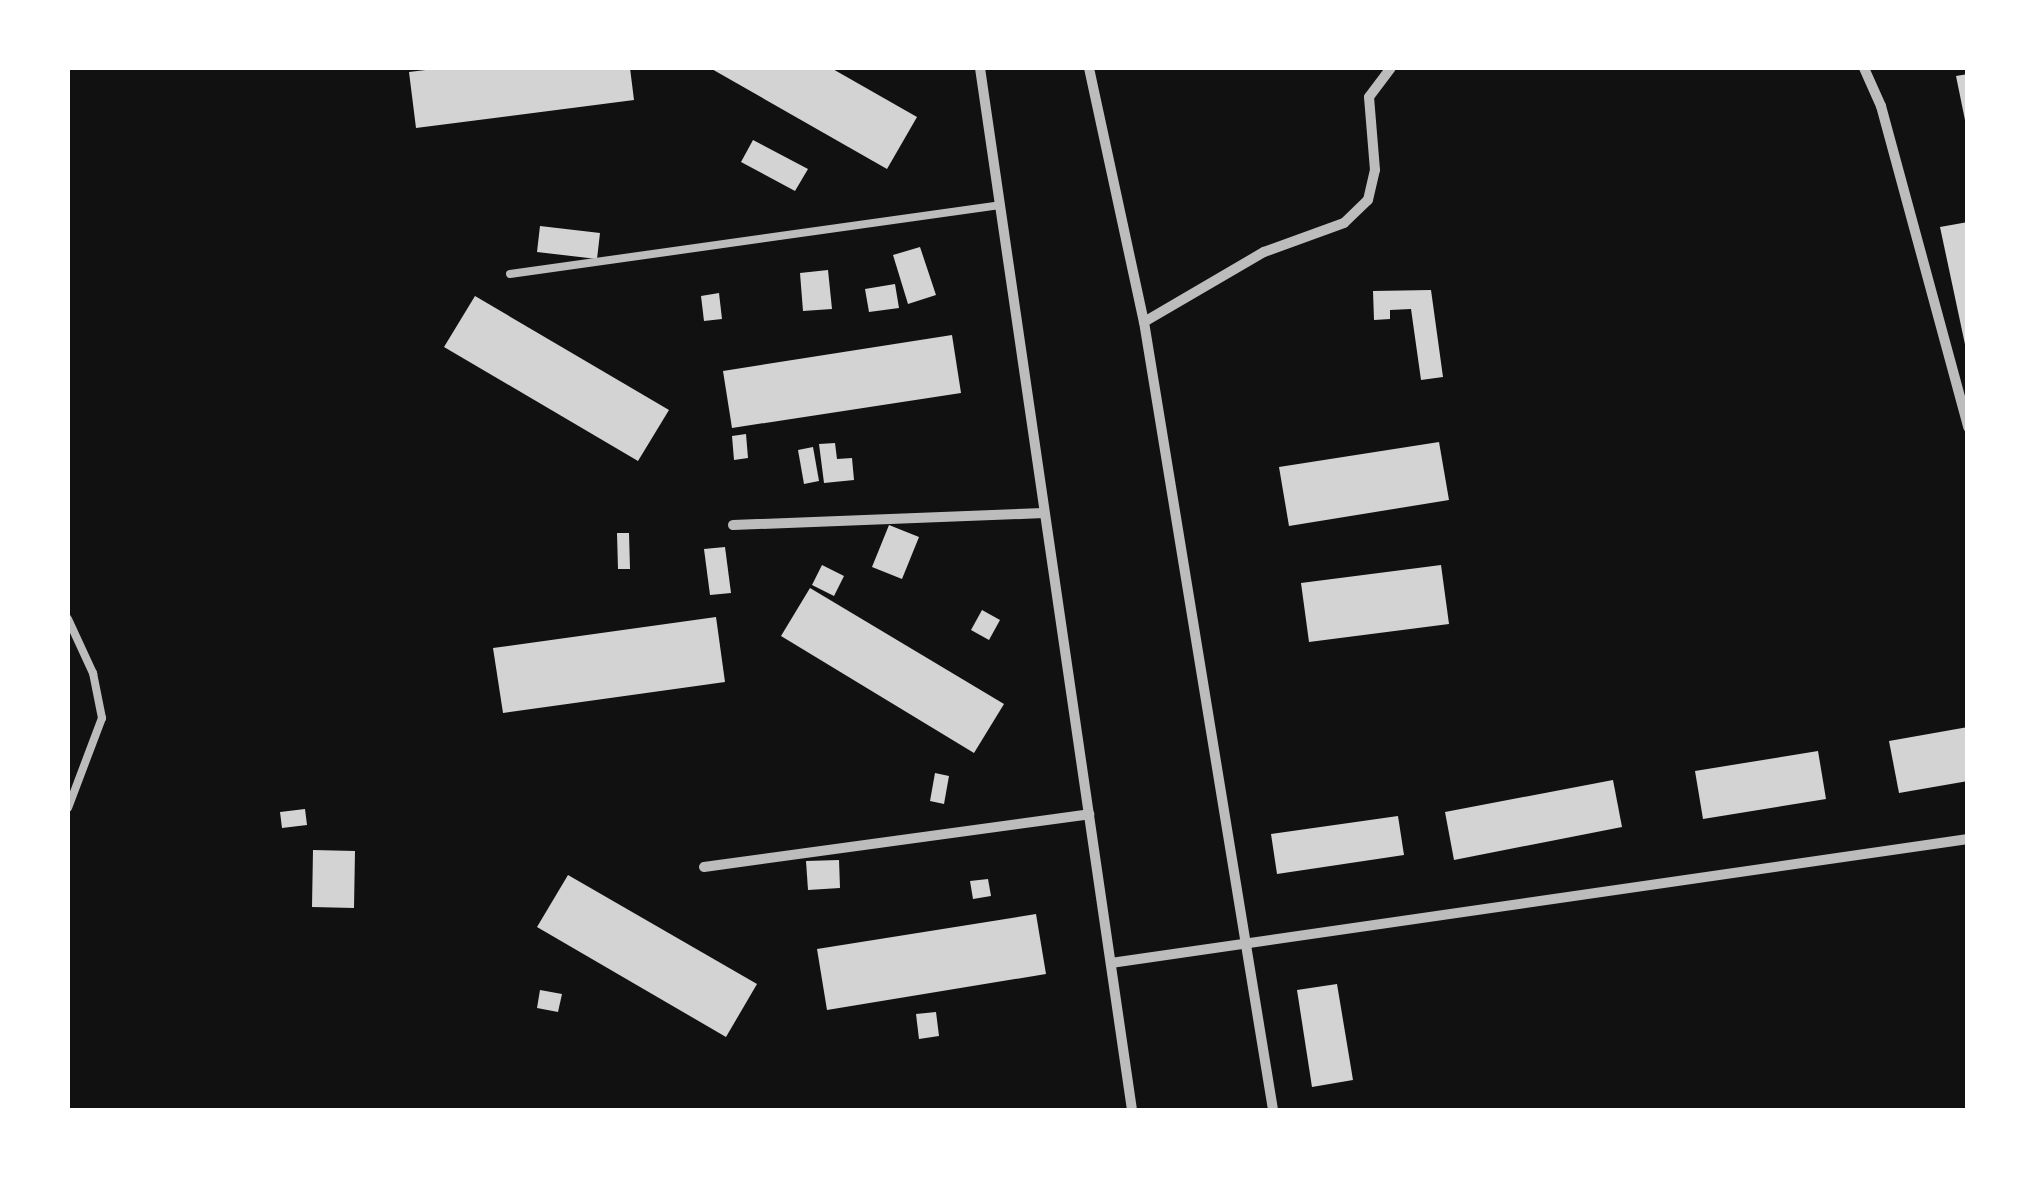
<!DOCTYPE html>
<html>
<head>
<meta charset="utf-8">
<style>
  body { margin:0 }
  #map { position:relative; width:2035px; height:1178px; overflow:hidden; background:#111; font-family:Arial,sans-serif }
  div>[style] { position:absolute }
  [style*='--x'] { left:calc(var(--x)*1px); top:calc(var(--y)*1px); width:calc(var(--w)*1px); rotate:calc(var(--a)*1deg) }
  .building>* { inset:0; background:#d3d3d3 }
  .service>* { height:8px; margin:-4px; padding:0 4px; transform-origin:4px; border-radius:4px; background:#bcbcbc }
  .minor>* { height:10px; margin:-5px; padding:0 5px; transform-origin:5px; border-radius:5px; background:#bcbcbc }
  span { translate:-50% -50%; white-space:nowrap; text-align:center; line-height:1.15; -webkit-text-stroke:9px #fff; paint-order:stroke }
  .frame { position:absolute; inset:0; border:70px solid #fff; pointer-events:none }
</style>
</head>
<body>
<div id="map">
  <div class="building">
    <div style="clip-path:polygon(442px 68px,630px 68px,634px 100px,416px 128px,409px 72px)"></div>
    <div style="clip-path:polygon(710px 68px,831px 68px,917px 117px,887px 169px)"></div>
    <div style="clip-path:polygon(1968px 74px,1968px 124px,1966px 125px,1956px 76px)"></div>
    <div style="clip-path:polygon(753px 140px,808px 169px,795px 191px,741px 162px)"></div>
    <div style="clip-path:polygon(1968px 222px,1968px 349px,1966px 349px,1940px 227px)"></div>
    <div style="clip-path:polygon(540px 226px,600px 233px,597px 259px,537px 252px)"></div>
    <div style="clip-path:polygon(920px 247px,936px 295px,908px 304px,893px 255px)"></div>
    <div style="clip-path:polygon(828px 270px,832px 309px,803px 311px,800px 273px)"></div>
    <div style="clip-path:polygon(895px 284px,899px 308px,869px 312px,865px 289px)"></div>
    <div style="clip-path:polygon(1431px 290px,1443px 377px,1421px 380px,1411px 309px,1390px 310px,1390px 319px,1374px 320px,1373px 291px)"></div>
    <div style="clip-path:polygon(719px 293px,722px 319px,704px 321px,701px 296px)"></div>
    <div style="clip-path:polygon(475px 296px,669px 410px,638px 461px,444px 347px)"></div>
    <div style="clip-path:polygon(952px 335px,961px 393px,732px 428px,723px 371px)"></div>
    <div style="clip-path:polygon(746px 434px,748px 458px,734px 460px,732px 436px)"></div>
    <div style="clip-path:polygon(1439px 442px,1449px 500px,1289px 526px,1279px 467px)"></div>
    <div style="clip-path:polygon(835px 443px,837px 459px,852px 458px,854px 480px,824px 483px,819px 444px)"></div>
    <div style="clip-path:polygon(813px 447px,819px 481px,804px 484px,798px 450px)"></div>
    <div style="clip-path:polygon(889px 525px,919px 537px,902px 579px,872px 567px)"></div>
    <div style="clip-path:polygon(617px 533px,629px 533px,630px 569px,618px 569px)"></div>
    <div style="clip-path:polygon(725px 547px,731px 593px,710px 595px,704px 549px)"></div>
    <div style="clip-path:polygon(822px 565px,844px 576px,834px 596px,812px 585px)"></div>
    <div style="clip-path:polygon(1441px 565px,1449px 624px,1309px 642px,1301px 583px)"></div>
    <div style="clip-path:polygon(810px 588px,1004px 704px,974px 753px,781px 636px)"></div>
    <div style="clip-path:polygon(982px 610px,1000px 620px,989px 640px,971px 630px)"></div>
    <div style="clip-path:polygon(716px 617px,725px 682px,503px 713px,493px 648px)"></div>
    <div style="clip-path:polygon(1968px 727px,1968px 781px,1899px 793px,1889px 741px)"></div>
    <div style="clip-path:polygon(1818px 751px,1826px 799px,1703px 819px,1695px 771px)"></div>
    <div style="clip-path:polygon(935px 773px,949px 776px,944px 804px,930px 801px)"></div>
    <div style="clip-path:polygon(1613px 780px,1622px 827px,1454px 860px,1445px 812px)"></div>
    <div style="clip-path:polygon(305px 809px,307px 825px,282px 828px,280px 812px)"></div>
    <div style="clip-path:polygon(1398px 816px,1404px 855px,1277px 874px,1271px 834px)"></div>
    <div style="clip-path:polygon(313px 850px,355px 851px,354px 908px,312px 907px)"></div>
    <div style="clip-path:polygon(839px 860px,840px 888px,808px 890px,806px 861px)"></div>
    <div style="clip-path:polygon(568px 875px,757px 984px,726px 1037px,537px 927px)"></div>
    <div style="clip-path:polygon(988px 879px,991px 896px,973px 899px,970px 881px)"></div>
    <div style="clip-path:polygon(1036px 914px,1046px 974px,827px 1010px,817px 949px)"></div>
    <div style="clip-path:polygon(1337px 984px,1353px 1080px,1312px 1087px,1297px 990px)"></div>
    <div style="clip-path:polygon(540px 990px,562px 994px,558px 1012px,537px 1008px)"></div>
    <div style="clip-path:polygon(936px 1012px,939px 1036px,919px 1039px,916px 1014px)"></div>
  </div>
  <div class="service">
    <div style="--x:510;--y:274;--w:493;--a:-8"></div>
    <div style="--x:68;--y:619;--w:60;--a:65.2"></div>
    <div style="--x:93;--y:673;--w:46;--a:78.7"></div>
    <div style="--x:102;--y:718;--w:96;--a:110.7"></div>
  </div>
  <div class="minor">
    <div style="--x:980;--y:68;--w:1053;--a:81.7"></div>
    <div style="--x:1089;--y:68;--w:260;--a:77.8"></div>
    <div style="--x:1144;--y:322;--w:798;--a:80.7"></div>
    <div style="--x:1864;--y:68;--w:42;--a:65.9"></div>
    <div style="--x:1881;--y:106;--w:333;--a:74.8"></div>
    <div style="--x:1144;--y:322;--w:139;--a:-30.3"></div>
    <div style="--x:1264;--y:252;--w:85;--a:-19.9"></div>
    <div style="--x:1344;--y:223;--w:33;--a:-44"></div>
    <div style="--x:1368;--y:200;--w:31;--a:-77"></div>
    <div style="--x:1375;--y:170;--w:73;--a:-94.7"></div>
    <div style="--x:1369;--y:97;--w:36;--a:-53"></div>
    <div style="--x:733;--y:525;--w:311;--a:-2.2"></div>
    <div style="--x:704;--y:867;--w:389;--a:-7.8"></div>
    <div style="--x:1111;--y:963;--w:866;--a:-8.23"></div>
  </div>
  <div class="frame"></div>
</div>
</body>
</html>
